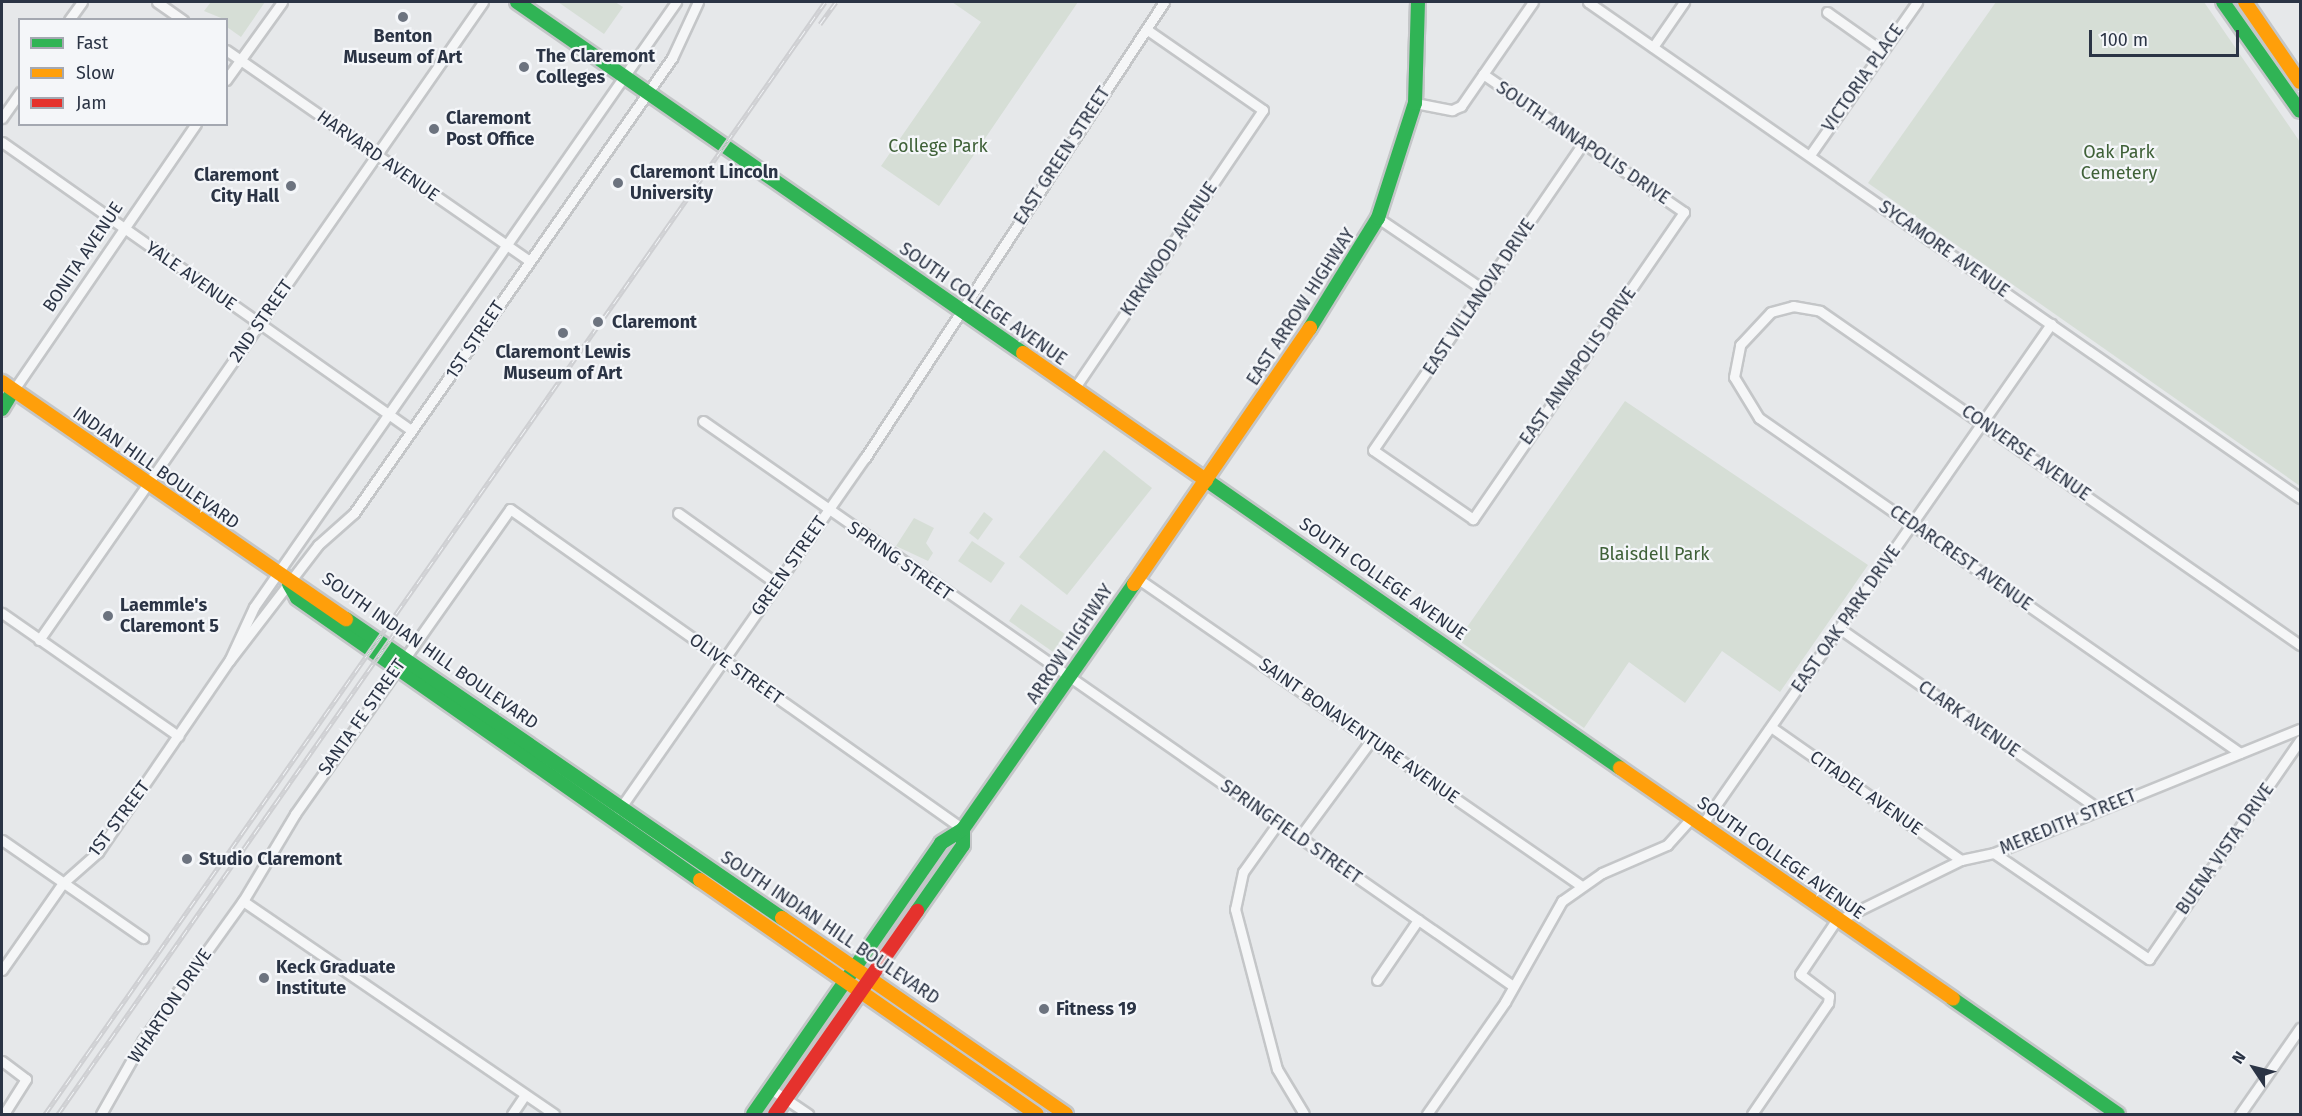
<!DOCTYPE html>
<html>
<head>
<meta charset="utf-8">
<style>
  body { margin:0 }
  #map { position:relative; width:2302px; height:1116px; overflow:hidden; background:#e6e8ea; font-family:"Fira Sans",sans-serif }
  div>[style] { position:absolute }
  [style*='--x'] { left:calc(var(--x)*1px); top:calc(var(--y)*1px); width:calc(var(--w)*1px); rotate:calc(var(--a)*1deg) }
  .green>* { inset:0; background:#d6ded6 }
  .roads { filter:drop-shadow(2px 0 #c4c6c8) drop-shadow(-2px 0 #c4c6c8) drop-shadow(0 2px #c4c6c8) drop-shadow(0 -2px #c4c6c8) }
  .street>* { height:9px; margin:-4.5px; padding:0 4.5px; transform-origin:4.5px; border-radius:4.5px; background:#f5f6f7 }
  .fast>* { height:14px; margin:-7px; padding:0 7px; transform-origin:7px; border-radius:7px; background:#30b455 }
  .slow>* { height:14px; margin:-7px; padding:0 7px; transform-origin:7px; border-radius:7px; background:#ff9f0a }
  .jam>* { height:14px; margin:-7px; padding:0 7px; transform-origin:7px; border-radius:7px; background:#e5322d }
  .rail>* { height:5px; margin-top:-2.5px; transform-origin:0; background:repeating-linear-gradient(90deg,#f4f6f9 0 9px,#cecfd2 0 18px); box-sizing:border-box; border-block:2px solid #cecfd2 }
  .dots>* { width:16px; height:16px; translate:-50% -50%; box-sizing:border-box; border:3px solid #f4f6f9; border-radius:50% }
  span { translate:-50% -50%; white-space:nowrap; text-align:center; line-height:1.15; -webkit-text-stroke:4.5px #f4f6f9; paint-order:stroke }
  .poi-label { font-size:18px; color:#2b3445; font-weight:700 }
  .left { translate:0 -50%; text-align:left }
  .right { translate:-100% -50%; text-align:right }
  .street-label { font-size:18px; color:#2b3445 }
  .park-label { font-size:18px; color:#3f6138 }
  .frame { position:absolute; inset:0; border:3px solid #2b3445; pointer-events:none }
  .legend { position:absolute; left:18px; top:18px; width:210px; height:108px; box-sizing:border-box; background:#f4f6f9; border:2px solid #a4a8b1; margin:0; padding:8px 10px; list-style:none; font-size:18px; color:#2b3445 }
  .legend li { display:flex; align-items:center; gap:12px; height:30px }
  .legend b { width:30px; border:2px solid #a4a8b1 }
  .north { position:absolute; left:2224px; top:1038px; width:60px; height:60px; -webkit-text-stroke:4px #f4f6f9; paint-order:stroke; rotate:305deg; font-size:16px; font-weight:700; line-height:24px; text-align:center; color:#2b3445 }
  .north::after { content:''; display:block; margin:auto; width:21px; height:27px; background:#2b3445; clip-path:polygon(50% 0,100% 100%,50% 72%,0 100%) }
  .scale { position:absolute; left:2089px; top:30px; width:150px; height:27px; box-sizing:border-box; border:3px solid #2b3445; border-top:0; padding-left:8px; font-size:18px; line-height:21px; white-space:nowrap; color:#2b3445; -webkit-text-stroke:4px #f4f6f9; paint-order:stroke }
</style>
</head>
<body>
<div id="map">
  <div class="green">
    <div style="clip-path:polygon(211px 2px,265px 2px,241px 37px,227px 27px,226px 20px,204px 11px)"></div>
    <div style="clip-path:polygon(558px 2px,615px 2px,623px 7px,604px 34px)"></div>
    <div style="clip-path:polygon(952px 2px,1078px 2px,939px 206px,881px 166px,981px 22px)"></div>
    <div style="clip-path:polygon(1996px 2px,2204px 2px,2300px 142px,2300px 486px,1868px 183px)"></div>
    <div style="clip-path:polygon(1625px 401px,1868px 565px,1780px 692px,1722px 651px,1685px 703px,1629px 662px,1584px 728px,1458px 640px)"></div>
    <div style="clip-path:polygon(1104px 450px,1152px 488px,1067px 595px,1019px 557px)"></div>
    <div style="clip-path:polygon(984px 512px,993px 519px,978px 540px,969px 533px)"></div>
    <div style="clip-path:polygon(914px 518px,934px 528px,926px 543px,933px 553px,928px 561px,896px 546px)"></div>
    <div style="clip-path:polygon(972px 541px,1005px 563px,991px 583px,958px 561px)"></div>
    <div style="clip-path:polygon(1021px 604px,1065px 634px,1053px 652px,1009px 621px)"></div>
  </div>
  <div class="roads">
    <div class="street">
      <div style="--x:157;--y:2;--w:32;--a:35"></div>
      <div style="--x:1588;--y:2;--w:868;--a:34.86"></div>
      <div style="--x:1827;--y:12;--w:67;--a:35.3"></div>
      <div style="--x:69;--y:20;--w:22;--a:-54"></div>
      <div style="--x:1653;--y:47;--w:55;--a:-55.4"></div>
      <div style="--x:226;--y:50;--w:370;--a:34.8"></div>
      <div style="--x:1483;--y:74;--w:244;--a:34.5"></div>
      <div style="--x:1684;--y:212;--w:373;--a:124.5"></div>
      <div style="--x:1473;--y:519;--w:121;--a:-145.4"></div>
      <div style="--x:1373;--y:450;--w:372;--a:-55.6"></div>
      <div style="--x:226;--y:80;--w:96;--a:-54.3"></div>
      <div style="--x:1415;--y:103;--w:38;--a:11"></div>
      <div style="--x:1452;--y:110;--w:10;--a:-24"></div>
      <div style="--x:1461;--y:106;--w:126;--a:-55.3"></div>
      <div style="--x:2;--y:118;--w:32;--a:-55"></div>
      <div style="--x:2;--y:142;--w:500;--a:35.15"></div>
      <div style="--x:1810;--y:155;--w:187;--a:-55"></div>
      <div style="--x:1378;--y:218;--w:128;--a:34.2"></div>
      <div style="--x:1074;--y:389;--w:337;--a:-55.9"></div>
      <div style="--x:1263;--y:110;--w:142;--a:-145.3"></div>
      <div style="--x:13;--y:391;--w:324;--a:-55.6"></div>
      <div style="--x:703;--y:421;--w:988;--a:34.9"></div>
      <div style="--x:678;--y:513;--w:122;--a:35.6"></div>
      <div style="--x:1137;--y:578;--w:539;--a:34.72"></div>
      <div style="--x:2;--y:613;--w:215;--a:34.9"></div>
      <div style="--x:1839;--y:628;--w:316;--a:34.9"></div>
      <div style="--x:39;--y:640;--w:777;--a:-55.16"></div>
      <div style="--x:230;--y:659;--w:57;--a:-65.2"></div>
      <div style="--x:254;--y:607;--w:738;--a:-55.1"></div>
      <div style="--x:1771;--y:727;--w:232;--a:35"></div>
      <div style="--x:2240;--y:753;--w:586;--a:-145.14"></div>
      <div style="--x:1759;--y:418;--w:48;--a:-121.4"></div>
      <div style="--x:1734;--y:377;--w:33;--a:-79"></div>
      <div style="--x:1740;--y:345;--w:45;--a:-46.8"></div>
      <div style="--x:1771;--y:312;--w:23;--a:-15"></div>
      <div style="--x:1793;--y:306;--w:27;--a:10"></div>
      <div style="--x:1820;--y:311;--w:585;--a:34.83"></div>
      <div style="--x:619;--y:810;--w:429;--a:-55.1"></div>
      <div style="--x:865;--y:458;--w:545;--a:-56.75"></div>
      <div style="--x:1278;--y:823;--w:60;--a:125.5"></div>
      <div style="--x:1243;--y:872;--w:38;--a:102"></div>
      <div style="--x:1235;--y:909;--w:165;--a:75.3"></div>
      <div style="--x:1277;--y:1069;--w:52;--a:59"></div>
      <div style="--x:1702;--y:825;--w:611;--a:-55.14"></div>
      <div style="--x:1299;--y:838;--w:123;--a:-53.6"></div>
      <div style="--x:2;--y:840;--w:172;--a:34.8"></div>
      <div style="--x:1994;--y:853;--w:188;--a:34.4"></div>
      <div style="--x:2149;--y:959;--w:266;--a:-55.4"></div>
      <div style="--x:243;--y:901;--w:377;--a:34.4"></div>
      <div style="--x:1839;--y:920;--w:136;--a:-26.2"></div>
      <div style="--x:1961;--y:860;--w:34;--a:-12"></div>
      <div style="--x:1994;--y:853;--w:330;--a:-22.1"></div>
      <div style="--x:2;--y:970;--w:106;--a:-55"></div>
      <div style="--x:63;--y:883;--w:47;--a:-41.5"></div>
      <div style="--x:98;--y:852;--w:232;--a:-55.6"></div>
      <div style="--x:229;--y:661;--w:146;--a:-52.5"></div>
      <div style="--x:318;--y:545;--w:48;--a:-41.6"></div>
      <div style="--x:354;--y:513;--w:555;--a:-55.05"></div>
      <div style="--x:672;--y:58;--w:62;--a:-65.1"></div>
      <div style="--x:1377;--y:980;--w:73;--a:-55.7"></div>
      <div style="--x:2;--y:1061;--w:30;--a:37"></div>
      <div style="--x:26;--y:1079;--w:41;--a:122.2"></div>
      <div style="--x:771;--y:1089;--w:45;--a:34"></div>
      <div style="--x:101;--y:1114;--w:85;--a:-60.4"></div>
      <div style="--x:143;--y:1040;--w:171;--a:-54.3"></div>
      <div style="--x:243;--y:901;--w:101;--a:-59.1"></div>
      <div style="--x:295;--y:814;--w:373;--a:-54.8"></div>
      <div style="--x:510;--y:509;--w:555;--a:35.24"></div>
      <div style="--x:512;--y:1114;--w:23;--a:-56"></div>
      <div style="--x:1427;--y:1114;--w:136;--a:-55.1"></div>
      <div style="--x:1505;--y:1002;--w:116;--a:-60.6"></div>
      <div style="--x:1562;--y:901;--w:49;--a:-35"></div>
      <div style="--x:1602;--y:873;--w:71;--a:-23.3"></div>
      <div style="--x:1667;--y:845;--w:36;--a:-48"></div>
      <div style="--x:1752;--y:1114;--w:135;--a:-55.6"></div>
      <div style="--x:1828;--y:1003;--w:7;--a:-82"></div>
      <div style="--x:1829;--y:996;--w:36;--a:-143"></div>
      <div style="--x:1800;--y:974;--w:66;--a:-56.1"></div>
      <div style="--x:2240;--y:1114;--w:105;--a:-55.1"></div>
    </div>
    <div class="fast">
      <div style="--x:517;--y:2;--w:616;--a:34.75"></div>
      <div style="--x:2223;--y:2;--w:133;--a:54.8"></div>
      <div style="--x:1310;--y:328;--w:129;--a:-58.3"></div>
      <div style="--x:1378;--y:218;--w:121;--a:-72.2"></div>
      <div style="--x:1415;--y:103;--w:101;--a:-88.3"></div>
      <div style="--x:2;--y:409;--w:21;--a:-59"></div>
      <div style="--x:1206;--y:480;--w:504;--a:34.82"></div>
      <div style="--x:289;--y:584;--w:16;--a:60"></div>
      <div style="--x:297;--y:598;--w:492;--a:35"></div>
      <div style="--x:346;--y:619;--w:529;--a:34.44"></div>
      <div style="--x:917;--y:911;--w:80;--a:-55.1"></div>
      <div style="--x:963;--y:845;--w:16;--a:-90"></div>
      <div style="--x:1953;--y:999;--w:201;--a:34.9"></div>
      <div style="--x:753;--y:1114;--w:330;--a:-55.2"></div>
      <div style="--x:941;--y:843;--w:26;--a:-32"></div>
      <div style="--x:963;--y:829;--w:299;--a:-55.1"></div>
    </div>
    <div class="slow">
      <div style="--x:2245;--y:2;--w:97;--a:55.5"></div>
      <div style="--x:1023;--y:353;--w:223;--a:34.8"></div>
      <div style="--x:2;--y:382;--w:418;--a:34.6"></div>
      <div style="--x:1134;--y:584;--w:311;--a:-55.5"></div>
      <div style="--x:1620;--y:768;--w:405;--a:34.7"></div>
      <div style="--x:700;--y:880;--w:410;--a:34.8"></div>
      <div style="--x:782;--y:918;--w:345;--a:34.6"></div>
    </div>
    <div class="jam">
      <div style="--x:775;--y:1114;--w:248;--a:-55"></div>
    </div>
  </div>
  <div class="rail">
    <div style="--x:820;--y:24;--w:27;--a:-54"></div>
    <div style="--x:45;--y:1114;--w:1358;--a:-54.95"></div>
    <div style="--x:58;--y:1114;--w:590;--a:-55.02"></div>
  </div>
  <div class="dots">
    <div style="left:403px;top:17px;background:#6c737f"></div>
    <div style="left:524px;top:67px;background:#6c737f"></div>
    <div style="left:434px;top:129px;background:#6c737f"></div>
    <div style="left:618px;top:183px;background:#6c737f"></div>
    <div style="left:291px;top:186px;background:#6c737f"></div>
    <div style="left:598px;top:322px;background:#6c737f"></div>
    <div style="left:563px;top:333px;background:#6c737f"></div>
    <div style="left:108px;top:616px;background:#6c737f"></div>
    <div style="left:187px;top:859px;background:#6c737f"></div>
    <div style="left:264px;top:978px;background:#6c737f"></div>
    <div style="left:1044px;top:1009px;background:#6c737f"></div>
  </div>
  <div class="poi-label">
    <span style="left:403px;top:47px">Benton<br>Museum of Art</span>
    <span class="left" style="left:536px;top:67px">The Claremont<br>Colleges</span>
    <span class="left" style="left:446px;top:129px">Claremont<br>Post Office</span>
    <span class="left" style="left:630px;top:183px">Claremont Lincoln<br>University</span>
    <span class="right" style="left:279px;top:186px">Claremont<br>City Hall</span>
    <span class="left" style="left:612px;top:322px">Claremont</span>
    <span style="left:563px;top:363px">Claremont Lewis<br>Museum of Art</span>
    <span class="left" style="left:120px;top:616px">Laemmle's<br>Claremont 5</span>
    <span class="left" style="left:199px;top:859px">Studio Claremont</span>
    <span class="left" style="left:276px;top:978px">Keck Graduate<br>Institute</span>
    <span class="left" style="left:1056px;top:1009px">Fitness 19</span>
  </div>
  <div class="street-label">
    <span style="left:1863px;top:78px;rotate:-55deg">VICTORIA PLACE</span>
    <span style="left:1583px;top:143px;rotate:34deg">SOUTH ANNAPOLIS DRIVE</span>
    <span style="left:378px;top:156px;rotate:35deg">HARVARD AVENUE</span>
    <span style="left:1062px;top:156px;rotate:-57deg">EAST GREEN STREET</span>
    <span style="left:1169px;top:249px;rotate:-56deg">KIRKWOOD AVENUE</span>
    <span style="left:1944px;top:249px;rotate:35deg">SYCAMORE AVENUE</span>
    <span style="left:83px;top:257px;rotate:-56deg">BONITA AVENUE</span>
    <span style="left:191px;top:276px;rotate:35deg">YALE AVENUE</span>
    <span style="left:1479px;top:297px;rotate:-56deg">EAST VILLANOVA DRIVE</span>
    <span style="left:983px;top:304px;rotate:35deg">SOUTH COLLEGE AVENUE</span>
    <span style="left:1301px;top:307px;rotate:-57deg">EAST ARROW HIGHWAY</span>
    <span style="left:261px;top:321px;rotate:-55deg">2ND STREET</span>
    <span style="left:475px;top:340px;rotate:-56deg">1ST STREET</span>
    <span style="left:1578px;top:366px;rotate:-55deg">EAST ANNAPOLIS DRIVE</span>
    <span style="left:2026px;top:453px;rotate:35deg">CONVERSE AVENUE</span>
    <span style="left:156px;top:468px;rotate:35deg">INDIAN HILL BOULEVARD</span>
    <span style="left:1961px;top:558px;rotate:35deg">CEDARCREST AVENUE</span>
    <span style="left:900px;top:561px;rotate:35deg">SPRING STREET</span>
    <span style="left:789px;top:566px;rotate:-55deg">GREEN STREET</span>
    <span style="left:1383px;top:579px;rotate:35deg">SOUTH COLLEGE AVENUE</span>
    <span style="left:1846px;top:619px;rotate:-55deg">EAST OAK PARK DRIVE</span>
    <span style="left:1070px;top:644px;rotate:-56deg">ARROW HIGHWAY</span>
    <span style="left:430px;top:651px;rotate:35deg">SOUTH INDIAN HILL BOULEVARD</span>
    <span style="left:736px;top:669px;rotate:35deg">OLIVE STREET</span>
    <span style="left:362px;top:717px;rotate:-55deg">SANTA FE STREET</span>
    <span style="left:1969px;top:719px;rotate:35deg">CLARK AVENUE</span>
    <span style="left:1359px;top:731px;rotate:35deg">SAINT BONAVENTURE AVENUE</span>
    <span style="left:1866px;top:793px;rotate:35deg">CITADEL AVENUE</span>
    <span style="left:119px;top:819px;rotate:-53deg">1ST STREET</span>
    <span style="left:2068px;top:822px;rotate:-22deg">MEREDITH STREET</span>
    <span style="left:1291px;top:832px;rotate:35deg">SPRINGFIELD STREET</span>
    <span style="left:2225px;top:849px;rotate:-55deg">BUENA VISTA DRIVE</span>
    <span style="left:1781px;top:858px;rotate:35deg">SOUTH COLLEGE AVENUE</span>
    <span style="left:830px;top:928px;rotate:34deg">SOUTH INDIAN HILL BOULEVARD</span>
    <span style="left:170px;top:1006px;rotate:-56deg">WHARTON DRIVE</span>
  </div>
  <div class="park-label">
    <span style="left:938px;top:146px">College Park</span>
    <span style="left:2119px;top:163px">Oak Park<br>Cemetery</span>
    <span style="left:1654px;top:554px">Blaisdell Park</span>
  </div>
  <div class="frame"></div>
  <ul class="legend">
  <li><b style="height:8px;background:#30b455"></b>Fast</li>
  <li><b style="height:8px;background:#ff9f0a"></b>Slow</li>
  <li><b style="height:8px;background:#e5322d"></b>Jam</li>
  </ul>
  <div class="north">N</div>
  <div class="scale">100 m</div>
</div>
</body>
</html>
